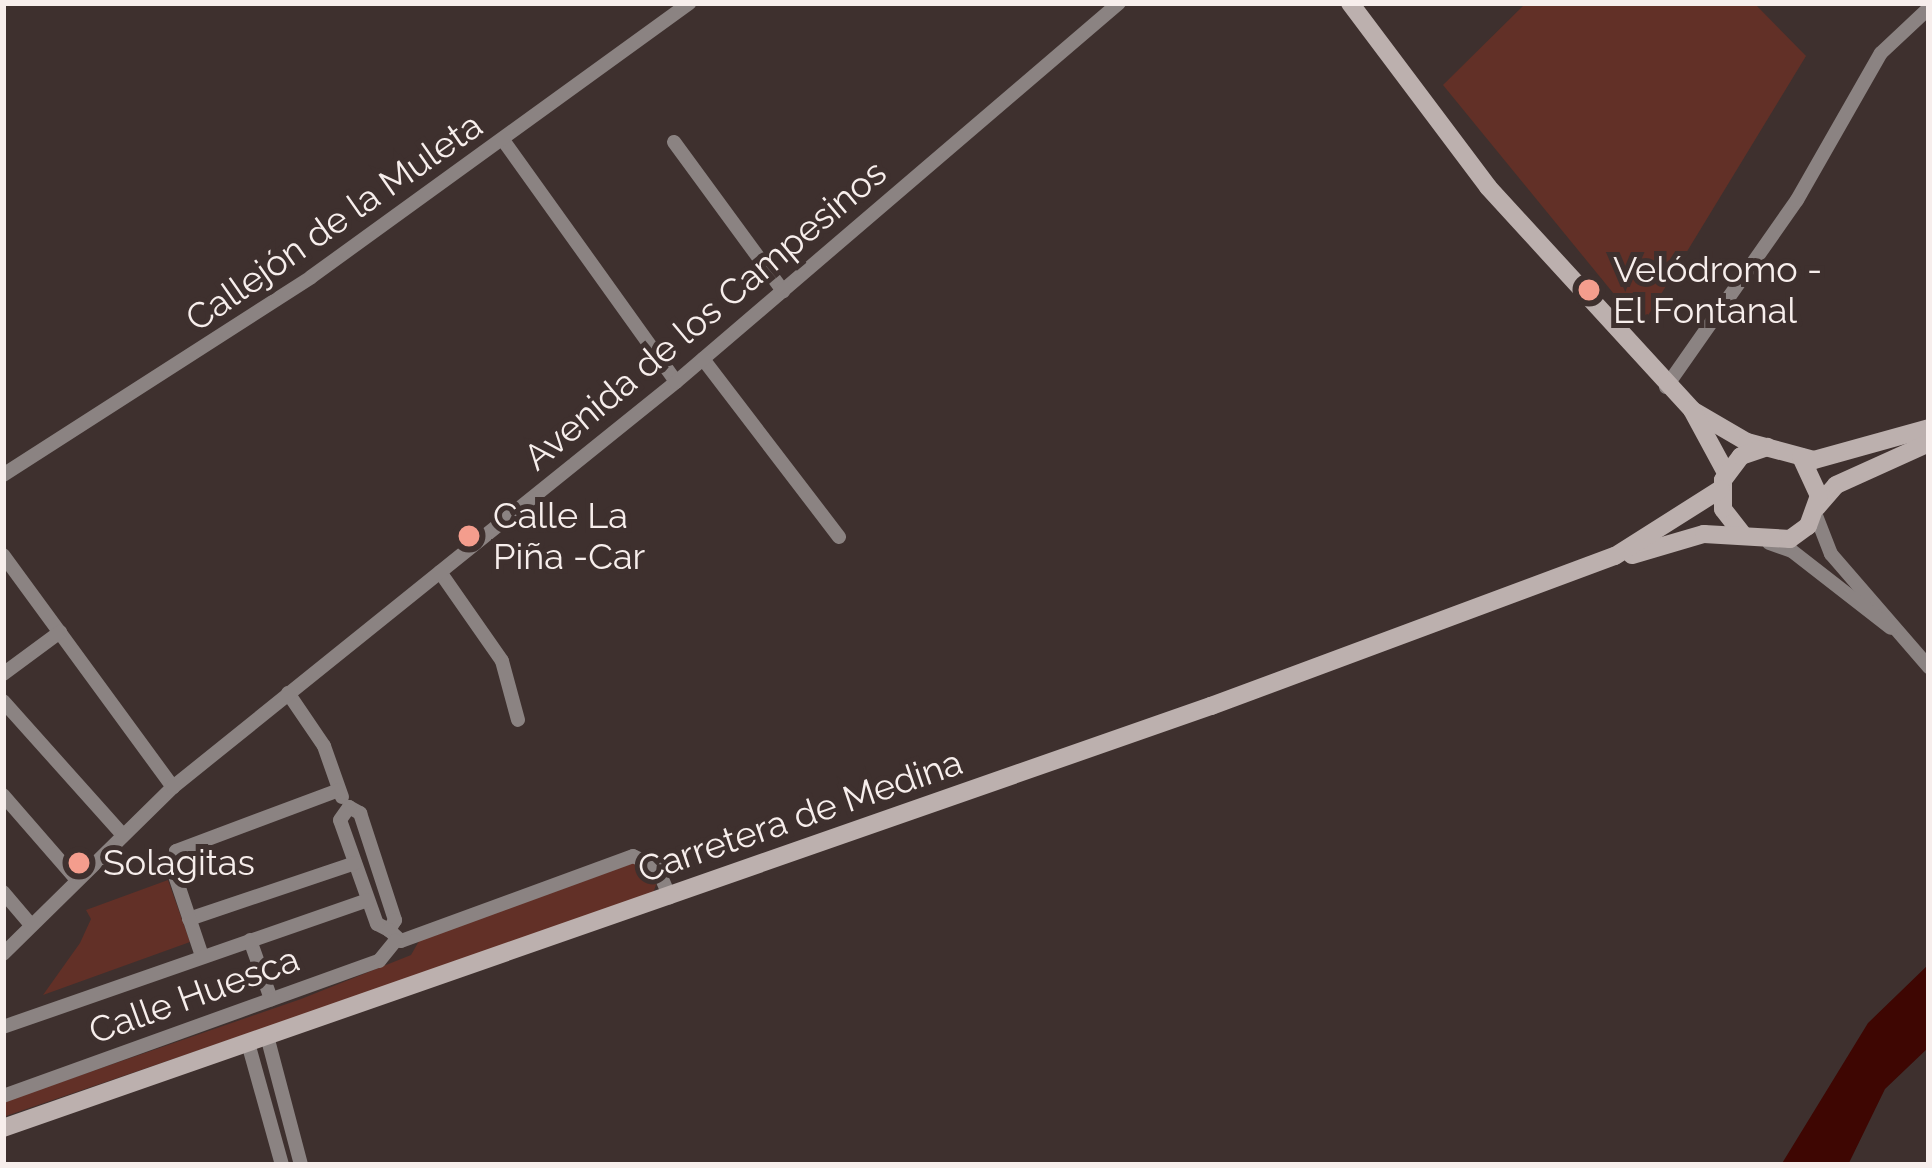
<!DOCTYPE html>
<html>
<head>
<meta charset="utf-8">
<style>
  body { margin:0 }
  #map { position:relative; width:1932px; height:1168px; overflow:hidden; background:#3e302e; font-family:Raleway,sans-serif }
  div>[style] { position:absolute }
  [style*='--x'] { left:calc(var(--x)*1px); top:calc(var(--y)*1px); width:calc(var(--w)*1px); rotate:calc(var(--a)*1deg) }
  .green>* { inset:0; background:#623027 }
  .water>* { inset:0; background:#3e0602 }
  .street>* { height:14px; margin:-7px; padding:0 7px; transform-origin:7px; border-radius:7px; background:#8b8382 }
  .secondary>* { height:18px; margin:-9px; padding:0 9px; transform-origin:9px; border-radius:9px; background:#bcb0ae }
  .dots>* { width:33px; height:33px; translate:-50% -50%; box-sizing:border-box; border:6px solid #3e302e; border-radius:50% }
  span { translate:-50% -50%; white-space:nowrap; text-align:center; line-height:1.15; -webkit-text-stroke:10px #3e302e; paint-order:stroke }
  .street-label { font-size:36px; color:#f7eeec }
  .poi-label { font-size:36px; color:#f7eeec }
  .left { translate:0 -50%; text-align:left }
  .frame { position:absolute; inset:0; border:6px solid #f7eeec; pointer-events:none }
</style>
</head>
<body>
<div id="map">
  <div class="green">
    <div style="clip-path:polygon(1526px 3px,1754px 3px,1806px 56px,1641px 327px,1443px 85px)"></div>
    <div style="clip-path:polygon(636px 862px,649px 864px,657px 882px,652px 896px,3px 1117px,3px 1102px,301px 999px,411px 955px,419px 941px)"></div>
    <div style="clip-path:polygon(168px 880px,190px 942px,43px 995px,80px 943px,91px 919px,86px 910px)"></div>
  </div>
  <div class="water">
    <div style="clip-path:polygon(1929px 964px,1929px 1047px,1885px 1089px,1848px 1165px,1781px 1165px,1868px 1023px)"></div>
  </div>
  <div class="street">
    <div style="--x:503;--y:140;--w:297;--a:54.4"></div>
    <div style="--x:674;--y:142;--w:185;--a:53.8"></div>
    <div style="--x:703;--y:359;--w:224;--a:52.6"></div>
    <div style="--x:1666;--y:387;--w:228;--a:-55"></div>
    <div style="--x:1797;--y:200;--w:169;--a:-60.3"></div>
    <div style="--x:1881;--y:53;--w:66;--a:-43.2"></div>
    <div style="--x:3;--y:475;--w:366;--a:-32.7"></div>
    <div style="--x:311;--y:277;--w:467;--a:-35.9"></div>
    <div style="--x:1815;--y:513;--w:44;--a:68.7"></div>
    <div style="--x:1831;--y:554;--w:150;--a:49.1"></div>
    <div style="--x:1769;--y:543;--w:24;--a:19"></div>
    <div style="--x:1792;--y:551;--w:125;--a:37.9"></div>
    <div style="--x:3;--y:555;--w:288;--a:53.8"></div>
    <div style="--x:440;--y:572;--w:108;--a:55.1"></div>
    <div style="--x:502;--y:661;--w:61;--a:74.8"></div>
    <div style="--x:3;--y:674;--w:71;--a:-36.4"></div>
    <div style="--x:288;--y:693;--w:64;--a:55.8"></div>
    <div style="--x:324;--y:746;--w:54;--a:70.6"></div>
    <div style="--x:3;--y:701;--w:180;--a:48.2"></div>
    <div style="--x:3;--y:795;--w:113;--a:49"></div>
    <div style="--x:349;--y:807;--w:13;--a:29"></div>
    <div style="--x:360;--y:813;--w:113;--a:71.9"></div>
    <div style="--x:395;--y:920;--w:12;--a:121"></div>
    <div style="--x:389;--y:930;--w:13;--a:-153"></div>
    <div style="--x:377;--y:924;--w:110;--a:-109.6"></div>
    <div style="--x:340;--y:820;--w:16;--a:-55"></div>
    <div style="--x:3;--y:892;--w:43;--a:49.7"></div>
    <div style="--x:189;--y:919;--w:175;--a:-18.6"></div>
    <div style="--x:389;--y:930;--w:16;--a:43"></div>
    <div style="--x:401;--y:941;--w:247;--a:-20.1"></div>
    <div style="--x:633;--y:856;--w:26;--a:25"></div>
    <div style="--x:657;--y:867;--w:33;--a:67"></div>
    <div style="--x:250;--y:940;--w:63;--a:70.4"></div>
    <div style="--x:3;--y:954;--w:238;--a:-44.5"></div>
    <div style="--x:173;--y:787;--w:646;--a:-38.84"></div>
    <div style="--x:676;--y:382;--w:583;--a:-40.55"></div>
    <div style="--x:202;--y:956;--w:91;--a:-108.6"></div>
    <div style="--x:173;--y:870;--w:19;--a:-81"></div>
    <div style="--x:176;--y:851;--w:174;--a:-20.5"></div>
    <div style="--x:3;--y:1027;--w:386;--a:-19.2"></div>
    <div style="--x:267;--y:1036;--w:133;--a:75.2"></div>
    <div style="--x:248;--y:1043;--w:127;--a:74.4"></div>
    <div style="--x:3;--y:1096;--w:400;--a:-19.8"></div>
    <div style="--x:379;--y:961;--w:26;--a:-51"></div>
  </div>
  <div class="secondary">
    <div style="--x:1350;--y:3;--w:230;--a:53.1"></div>
    <div style="--x:1488;--y:187;--w:302;--a:47.5"></div>
    <div style="--x:1692;--y:410;--w:64;--a:30.2"></div>
    <div style="--x:1747;--y:442;--w:69;--a:15"></div>
    <div style="--x:1814;--y:460;--w:119;--a:-15.5"></div>
    <div style="--x:1692;--y:410;--w:72;--a:61.6"></div>
    <div style="--x:1817;--y:507;--w:29;--a:-49"></div>
    <div style="--x:1836;--y:485;--w:102;--a:-24.3"></div>
    <div style="--x:1744;--y:536;--w:34;--a:-128"></div>
    <div style="--x:1723;--y:509;--w:29;--a:-90"></div>
    <div style="--x:1723;--y:480;--w:30;--a:-53"></div>
    <div style="--x:1741;--y:456;--w:28;--a:-19"></div>
    <div style="--x:1632;--y:555;--w:75;--a:-16.3"></div>
    <div style="--x:1704;--y:534;--w:86;--a:3.3"></div>
    <div style="--x:1790;--y:539;--w:22;--a:-36"></div>
    <div style="--x:1808;--y:526;--w:32;--a:-70"></div>
    <div style="--x:1819;--y:496;--w:43;--a:-114.8"></div>
    <div style="--x:3;--y:1128;--w:1280;--a:-19.26"></div>
    <div style="--x:1211;--y:706;--w:431;--a:-20.4"></div>
    <div style="--x:1615;--y:556;--w:125;--a:-32.3"></div>
  </div>
  <div class="dots">
    <div style="left:1589px;top:290px;background:#f49d8d"></div>
    <div style="left:469px;top:536px;background:#f49d8d"></div>
    <div style="left:79px;top:863px;background:#f49d8d"></div>
  </div>
  <div class="street-label">
    <span style="left:334px;top:222px;rotate:-35deg">Callejón de la Muleta</span>
    <span style="left:705px;top:315px;rotate:-40deg">Avenida de los Campesinos</span>
    <span style="left:800px;top:816px;rotate:-19deg">Carretera de Medina</span>
    <span style="left:194px;top:995px;rotate:-20deg">Calle Huesca</span>
  </div>
  <div class="poi-label">
    <span class="left" style="left:1613px;top:290px">Velódromo -<br>El Fontanal</span>
    <span class="left" style="left:493px;top:536px">Calle La<br>Piña -Car</span>
    <span class="left" style="left:103px;top:863px">Solagitas</span>
  </div>
  <div class="frame"></div>
</div>
</body>
</html>
